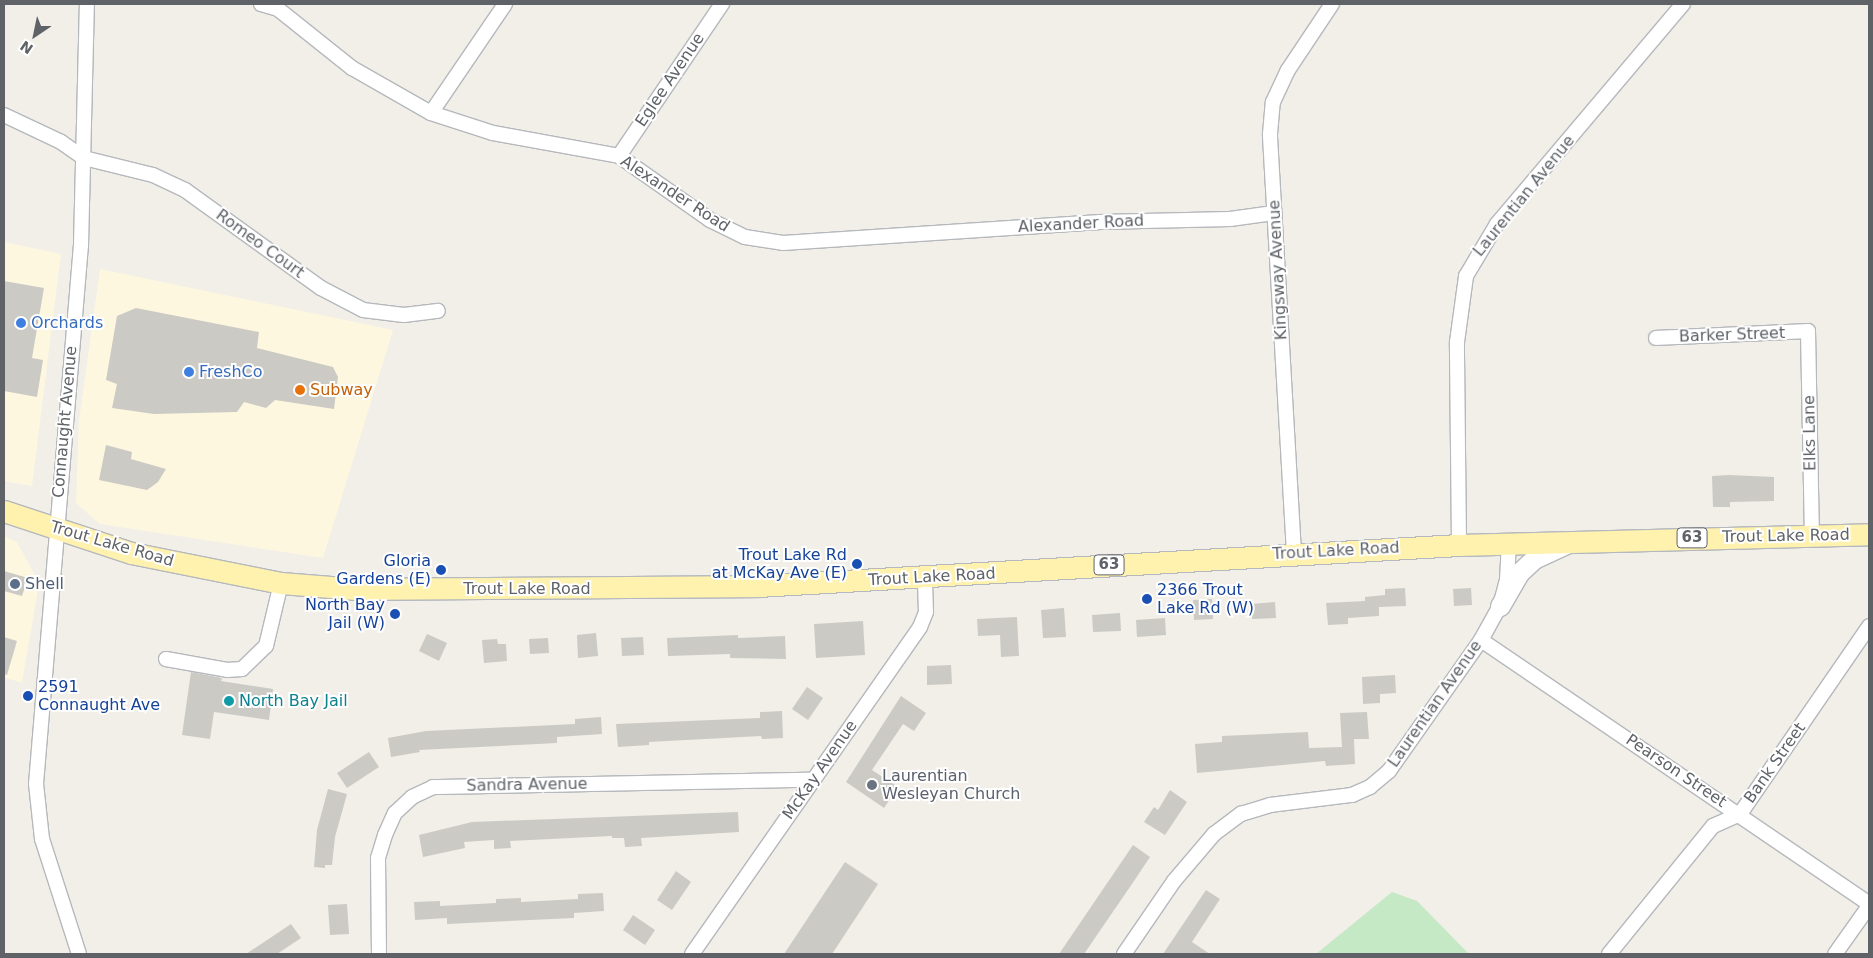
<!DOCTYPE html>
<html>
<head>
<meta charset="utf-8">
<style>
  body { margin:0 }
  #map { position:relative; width:1873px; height:958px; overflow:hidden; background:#f1efe8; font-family:"DejaVu Sans",sans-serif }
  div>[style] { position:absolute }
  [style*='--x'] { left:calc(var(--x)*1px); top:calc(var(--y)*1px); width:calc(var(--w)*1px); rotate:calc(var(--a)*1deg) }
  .commercial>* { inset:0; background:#fef7e0 }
  .green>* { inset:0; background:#c5e8c5 }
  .building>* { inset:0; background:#cccac5 }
  .roads { filter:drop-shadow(1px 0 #b5b8bc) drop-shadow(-1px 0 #b5b8bc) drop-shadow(0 1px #b5b8bc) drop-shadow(0 -1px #b5b8bc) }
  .minor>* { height:14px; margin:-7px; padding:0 7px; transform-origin:7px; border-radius:7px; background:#fff }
  .secondary>* { height:19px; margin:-9.5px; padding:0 9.5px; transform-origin:9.5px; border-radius:9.5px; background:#fff }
  .primary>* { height:21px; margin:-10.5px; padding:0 10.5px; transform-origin:10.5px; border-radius:10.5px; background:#fff2af }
  .dots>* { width:14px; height:14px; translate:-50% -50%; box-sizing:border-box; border:2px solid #fff; border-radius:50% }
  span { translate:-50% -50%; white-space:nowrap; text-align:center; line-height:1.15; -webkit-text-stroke:4px #fff; paint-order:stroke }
  .shield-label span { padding:1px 4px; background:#fff; border:1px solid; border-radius:4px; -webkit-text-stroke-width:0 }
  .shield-label { font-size:15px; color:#5f6368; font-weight:700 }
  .street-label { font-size:16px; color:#5f6368 }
  .shop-label { font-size:16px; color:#366cbe }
  .left { translate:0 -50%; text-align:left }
  .food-label { font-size:16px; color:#c56008 }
  .transit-label { font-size:16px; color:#164399 }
  .right { translate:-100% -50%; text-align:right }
  .service-label { font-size:16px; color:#4e5e75 }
  .culture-label { font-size:16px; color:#0d838f }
  .worship-label { font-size:16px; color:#5b616d }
  .frame { position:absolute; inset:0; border:5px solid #5f6368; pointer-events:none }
  .north { position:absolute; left:10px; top:10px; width:50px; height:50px; -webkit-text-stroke:4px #fff; paint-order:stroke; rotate:214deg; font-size:14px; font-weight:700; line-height:20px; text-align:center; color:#5f6368 }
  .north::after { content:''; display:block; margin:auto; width:18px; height:22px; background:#5f6368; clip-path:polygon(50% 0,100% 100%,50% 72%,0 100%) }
</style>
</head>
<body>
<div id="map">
  <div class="commercial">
    <div style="clip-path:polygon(4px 242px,61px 254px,32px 486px,4px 481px)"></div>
    <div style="clip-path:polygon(100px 269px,393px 330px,323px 558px,100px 524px,76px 503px,79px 421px)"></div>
    <div style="clip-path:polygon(4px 536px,17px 542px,39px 583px,22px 683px,4px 677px)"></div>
  </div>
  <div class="green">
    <div style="clip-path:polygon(1392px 892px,1417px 901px,1469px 954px,1316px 954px)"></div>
  </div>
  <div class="building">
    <div style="clip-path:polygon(4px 281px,44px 288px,32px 358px,43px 360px,37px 397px,4px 391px)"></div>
    <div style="clip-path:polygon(136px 308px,259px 332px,257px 348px,333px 367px,338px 377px,334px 409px,275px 400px,266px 408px,244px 402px,237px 412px,154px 414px,112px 408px,117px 384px,106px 380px,117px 316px)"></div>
    <div style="clip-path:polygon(106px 445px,132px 452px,131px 459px,166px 469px,158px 482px,147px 490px,99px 480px)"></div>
    <div style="clip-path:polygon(1729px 475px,1774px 477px,1774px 501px,1730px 502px,1730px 507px,1713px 507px,1712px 476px)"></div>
    <div style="clip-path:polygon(4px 571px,28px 578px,22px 596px,4px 591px)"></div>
    <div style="clip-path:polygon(1405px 588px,1406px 606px,1379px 607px,1379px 616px,1348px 618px,1348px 624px,1328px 625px,1326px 603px,1365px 601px,1365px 597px,1385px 595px,1385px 589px)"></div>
    <div style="clip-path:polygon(1471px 588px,1472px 605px,1454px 606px,1453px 589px)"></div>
    <div style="clip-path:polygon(1212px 599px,1213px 619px,1194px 620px,1193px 600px)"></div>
    <div style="clip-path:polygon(1275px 602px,1276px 618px,1252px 619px,1251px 604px)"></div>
    <div style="clip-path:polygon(1064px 608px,1066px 637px,1043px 638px,1041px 610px)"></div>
    <div style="clip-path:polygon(1120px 613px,1121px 631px,1093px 632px,1092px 615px)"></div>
    <div style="clip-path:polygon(1017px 617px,1019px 656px,1001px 657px,1000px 635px,978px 636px,977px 619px)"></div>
    <div style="clip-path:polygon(1165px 618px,1166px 635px,1137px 637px,1136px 620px)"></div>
    <div style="clip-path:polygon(863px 621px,865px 655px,816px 658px,814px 624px)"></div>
    <div style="clip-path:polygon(596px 633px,598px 656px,578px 658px,577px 635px)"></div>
    <div style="clip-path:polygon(427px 634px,447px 643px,439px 661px,419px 651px)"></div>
    <div style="clip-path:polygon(738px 635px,738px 638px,785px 636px,786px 659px,730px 658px,730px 654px,668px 656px,667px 638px)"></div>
    <div style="clip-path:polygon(4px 637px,17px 641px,7px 675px,4px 674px)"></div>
    <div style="clip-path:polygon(643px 637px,644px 655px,622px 656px,621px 638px)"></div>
    <div style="clip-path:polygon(548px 638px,549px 653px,530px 654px,529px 639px)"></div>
    <div style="clip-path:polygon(497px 639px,498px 644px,506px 644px,507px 661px,484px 663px,482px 640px)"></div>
    <div style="clip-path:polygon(951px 665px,952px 684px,927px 685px,927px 666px)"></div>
    <div style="clip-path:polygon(191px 672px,222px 678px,221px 681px,273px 689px,269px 720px,214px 712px,210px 739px,182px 735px)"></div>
    <div style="clip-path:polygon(1395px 675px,1396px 693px,1380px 694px,1380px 703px,1363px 704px,1362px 677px)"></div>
    <div style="clip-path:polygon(807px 687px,823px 698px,808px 720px,792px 709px)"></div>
    <div style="clip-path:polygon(901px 696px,926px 713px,914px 731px,903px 724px,872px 770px,898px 787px,884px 808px,846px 782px)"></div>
    <div style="clip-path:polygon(782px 711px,783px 738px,762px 739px,761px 736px,649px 742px,649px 745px,618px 747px,616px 724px,760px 718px,760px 712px)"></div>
    <div style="clip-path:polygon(1367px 712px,1369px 739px,1354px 739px,1355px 764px,1326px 766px,1325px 761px,1197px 773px,1195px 744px,1222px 742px,1222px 736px,1308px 732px,1309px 748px,1342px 747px,1340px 713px)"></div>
    <div style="clip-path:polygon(601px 717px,602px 734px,557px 737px,557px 743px,419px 750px,420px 752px,391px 757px,388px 738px,426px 731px,575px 724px,575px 719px)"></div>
    <div style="clip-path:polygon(369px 752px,379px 767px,347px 788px,337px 773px)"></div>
    <div style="clip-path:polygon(328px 789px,347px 794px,335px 837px,332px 865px,325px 865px,325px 868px,314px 867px,317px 830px)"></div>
    <div style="clip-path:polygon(1170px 790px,1187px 802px,1165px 835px,1144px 822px,1154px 807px,1158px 810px)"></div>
    <div style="clip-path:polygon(738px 812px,739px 832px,641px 838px,642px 846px,625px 847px,624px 838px,612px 838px,612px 836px,510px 841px,511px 848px,494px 849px,494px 840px,464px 842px,465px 848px,423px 857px,419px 835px,472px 822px)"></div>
    <div style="clip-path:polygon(1133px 845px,1150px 857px,1134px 881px,1084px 954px,1059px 954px)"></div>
    <div style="clip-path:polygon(845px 862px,878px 884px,832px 954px,784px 954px)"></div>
    <div style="clip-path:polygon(676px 871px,691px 882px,672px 910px,657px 900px)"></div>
    <div style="clip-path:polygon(1206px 890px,1220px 899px,1192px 942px,1210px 954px,1163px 954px)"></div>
    <div style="clip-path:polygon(603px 893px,604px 911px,574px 913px,574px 918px,447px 924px,447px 918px,415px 920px,414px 902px,440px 901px,440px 906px,496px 903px,496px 899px,521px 898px,521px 902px,578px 899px,578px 894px)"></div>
    <div style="clip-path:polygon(347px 904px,349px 934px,330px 935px,328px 905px)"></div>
    <div style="clip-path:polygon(633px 915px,655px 930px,645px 945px,623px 930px)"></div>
    <div style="clip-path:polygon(291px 924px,301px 938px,277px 954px,246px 954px)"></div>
  </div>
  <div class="roads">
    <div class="minor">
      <div style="--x:261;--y:4;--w:18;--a:16"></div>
      <div style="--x:278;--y:9;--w:95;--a:38.6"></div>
      <div style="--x:352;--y:68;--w:91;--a:29.7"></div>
      <div style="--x:431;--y:113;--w:65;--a:17.9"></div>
      <div style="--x:493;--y:133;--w:128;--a:10.3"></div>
      <div style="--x:619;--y:156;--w:111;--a:35.1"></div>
      <div style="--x:710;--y:220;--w:39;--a:26"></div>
      <div style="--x:745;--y:237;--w:38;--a:9"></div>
      <div style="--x:783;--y:243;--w:318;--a:-3.8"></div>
      <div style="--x:1100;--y:222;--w:130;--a:-1.3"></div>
      <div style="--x:1230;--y:219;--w:44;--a:-7.8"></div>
      <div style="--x:431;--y:113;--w:132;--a:-55.8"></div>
      <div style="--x:4;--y:115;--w:63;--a:25.3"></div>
      <div style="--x:61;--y:142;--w:28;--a:35"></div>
      <div style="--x:84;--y:158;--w:71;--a:13.8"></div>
      <div style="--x:153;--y:175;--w:35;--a:25"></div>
      <div style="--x:185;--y:190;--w:168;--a:35.8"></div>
      <div style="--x:321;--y:288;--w:47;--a:27.6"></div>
      <div style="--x:363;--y:310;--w:41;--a:7"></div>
      <div style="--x:404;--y:315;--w:34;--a:-7"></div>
      <div style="--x:619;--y:156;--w:184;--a:-55.9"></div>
      <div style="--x:1656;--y:338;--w:152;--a:-2.6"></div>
      <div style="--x:1808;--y:331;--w:204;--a:88.9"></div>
      <div style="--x:1459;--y:545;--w:203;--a:-90.6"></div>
      <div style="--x:1457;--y:342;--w:67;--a:-82.2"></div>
      <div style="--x:1466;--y:276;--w:61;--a:-59.2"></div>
      <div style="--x:1497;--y:224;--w:288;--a:-49.8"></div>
      <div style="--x:1294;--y:553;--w:420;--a:-93.3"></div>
      <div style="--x:1270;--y:134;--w:32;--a:-85"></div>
      <div style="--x:1273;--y:102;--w:35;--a:-65"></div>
      <div style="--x:1288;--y:70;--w:79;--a:-56.3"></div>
      <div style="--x:1481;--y:640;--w:469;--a:34.2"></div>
      <div style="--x:166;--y:659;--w:62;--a:10.2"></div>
      <div style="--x:227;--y:670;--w:15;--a:-4"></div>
      <div style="--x:242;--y:669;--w:33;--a:-44"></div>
      <div style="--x:266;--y:646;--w:65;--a:-76.6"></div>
      <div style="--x:79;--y:954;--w:121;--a:-107.8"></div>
      <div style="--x:42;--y:839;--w:55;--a:-96.2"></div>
      <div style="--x:36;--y:784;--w:541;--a:-85.23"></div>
      <div style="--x:81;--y:245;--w:241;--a:-88.6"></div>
      <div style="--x:379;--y:954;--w:96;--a:-90.6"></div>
      <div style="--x:378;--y:858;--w:24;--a:-73"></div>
      <div style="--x:385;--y:835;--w:24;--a:-66"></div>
      <div style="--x:395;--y:813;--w:23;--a:-43"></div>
      <div style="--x:412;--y:797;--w:23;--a:-25"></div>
      <div style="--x:433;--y:787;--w:380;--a:-1.1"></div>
      <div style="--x:692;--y:954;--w:399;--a:-55.1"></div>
      <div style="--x:920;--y:627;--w:16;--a:-68"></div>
      <div style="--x:926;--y:612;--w:35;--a:-92"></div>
      <div style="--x:1124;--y:954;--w:88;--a:-55.6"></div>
      <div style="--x:1174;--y:881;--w:62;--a:-49.6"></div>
      <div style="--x:1214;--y:834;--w:34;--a:-37"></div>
      <div style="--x:1241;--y:814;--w:30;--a:-17"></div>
      <div style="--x:1270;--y:805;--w:83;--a:-7"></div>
      <div style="--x:1352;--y:795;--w:20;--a:-24"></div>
      <div style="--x:1370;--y:787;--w:25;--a:-40"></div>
      <div style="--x:1389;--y:771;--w:160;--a:-54.9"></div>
      <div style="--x:1481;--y:640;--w:39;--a:-61"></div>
      <div style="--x:1500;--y:606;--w:27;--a:-75"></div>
      <div style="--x:1507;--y:580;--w:37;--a:-87"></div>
      <div style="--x:1609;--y:954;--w:165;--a:-50.9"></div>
      <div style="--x:1713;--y:826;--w:30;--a:-24"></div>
      <div style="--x:1740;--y:814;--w:228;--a:-55.5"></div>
      <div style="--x:1835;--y:954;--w:59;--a:-54.7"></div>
    </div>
    <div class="secondary">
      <div style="--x:1500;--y:606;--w:39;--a:-60"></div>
      <div style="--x:1520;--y:572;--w:19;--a:-43"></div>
      <div style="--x:1534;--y:559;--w:40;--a:-25"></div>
    </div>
    <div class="primary">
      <div style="--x:4;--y:511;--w:134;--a:18.3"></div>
      <div style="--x:131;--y:553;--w:153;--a:11.3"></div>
      <div style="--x:281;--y:583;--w:75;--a:4.6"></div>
      <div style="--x:356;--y:589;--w:402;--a:-0.4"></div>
      <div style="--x:758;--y:586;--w:702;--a:-3.35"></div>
      <div style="--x:1459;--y:545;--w:410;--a:-1.5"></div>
    </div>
  </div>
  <div class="dots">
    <div style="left:21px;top:323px;background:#3f7fe0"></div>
    <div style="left:189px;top:372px;background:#3f7fe0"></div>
    <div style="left:300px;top:390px;background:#e8710a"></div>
    <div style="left:857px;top:564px;background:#1a4fb4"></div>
    <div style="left:441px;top:570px;background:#1a4fb4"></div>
    <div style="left:15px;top:584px;background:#5c6f8a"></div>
    <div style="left:1147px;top:599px;background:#1a4fb4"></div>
    <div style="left:395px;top:614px;background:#1a4fb4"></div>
    <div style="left:28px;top:696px;background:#1a4fb4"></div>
    <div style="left:229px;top:701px;background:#0f9aa8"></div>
    <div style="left:872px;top:785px;background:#6b7280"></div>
  </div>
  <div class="shield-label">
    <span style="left:1692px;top:538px">63</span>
    <span style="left:1109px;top:565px">63</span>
  </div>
  <div class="street-label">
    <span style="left:670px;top:80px;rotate:-56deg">Eglee Avenue</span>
    <span style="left:675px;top:194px;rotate:33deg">Alexander Road</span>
    <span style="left:1524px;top:196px;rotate:-51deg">Laurentian Avenue</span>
    <span style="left:1081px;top:224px;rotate:-3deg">Alexander Road</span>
    <span style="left:260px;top:244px;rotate:36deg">Romeo Court</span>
    <span style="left:1278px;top:270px;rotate:-93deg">Kingsway Avenue</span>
    <span style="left:1732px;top:335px;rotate:-2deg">Barker Street</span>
    <span style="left:65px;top:422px;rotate:-85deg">Connaught Avenue</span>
    <span style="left:1810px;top:433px;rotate:-91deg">Elks Lane</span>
    <span style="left:1786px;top:536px;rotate:-1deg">Trout Lake Road</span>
    <span style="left:112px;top:544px;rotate:16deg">Trout Lake Road</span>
    <span style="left:1336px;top:551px;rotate:-3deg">Trout Lake Road</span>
    <span style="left:932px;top:577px;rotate:-3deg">Trout Lake Road</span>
    <span style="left:527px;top:589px">Trout Lake Road</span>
    <span style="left:1435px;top:704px;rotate:-55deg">Laurentian Avenue</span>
    <span style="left:1775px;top:763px;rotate:-55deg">Bank Street</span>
    <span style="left:820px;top:770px;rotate:-55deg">McKay Avenue</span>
    <span style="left:1676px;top:771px;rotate:34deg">Pearson Street</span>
    <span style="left:527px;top:785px;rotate:-1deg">Sandra Avenue</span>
  </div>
  <div class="shop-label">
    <span class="left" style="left:31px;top:323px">Orchards</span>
    <span class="left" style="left:199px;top:372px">FreshCo</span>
  </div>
  <div class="food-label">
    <span class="left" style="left:310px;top:390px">Subway</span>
  </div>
  <div class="transit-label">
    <span class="right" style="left:847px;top:564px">Trout Lake Rd<br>at McKay Ave (E)</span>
    <span class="right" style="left:431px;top:570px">Gloria<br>Gardens (E)</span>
    <span class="left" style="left:1157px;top:599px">2366 Trout<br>Lake Rd (W)</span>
    <span class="right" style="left:385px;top:614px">North Bay<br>Jail (W)</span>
    <span class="left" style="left:38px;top:696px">2591<br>Connaught Ave</span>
  </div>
  <div class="service-label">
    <span class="left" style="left:25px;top:584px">Shell</span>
  </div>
  <div class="culture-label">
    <span class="left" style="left:239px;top:701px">North Bay Jail</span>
  </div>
  <div class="worship-label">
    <span class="left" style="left:882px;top:785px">Laurentian<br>Wesleyan Church</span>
  </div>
  <div class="frame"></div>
  <div class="north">N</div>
</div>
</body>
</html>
